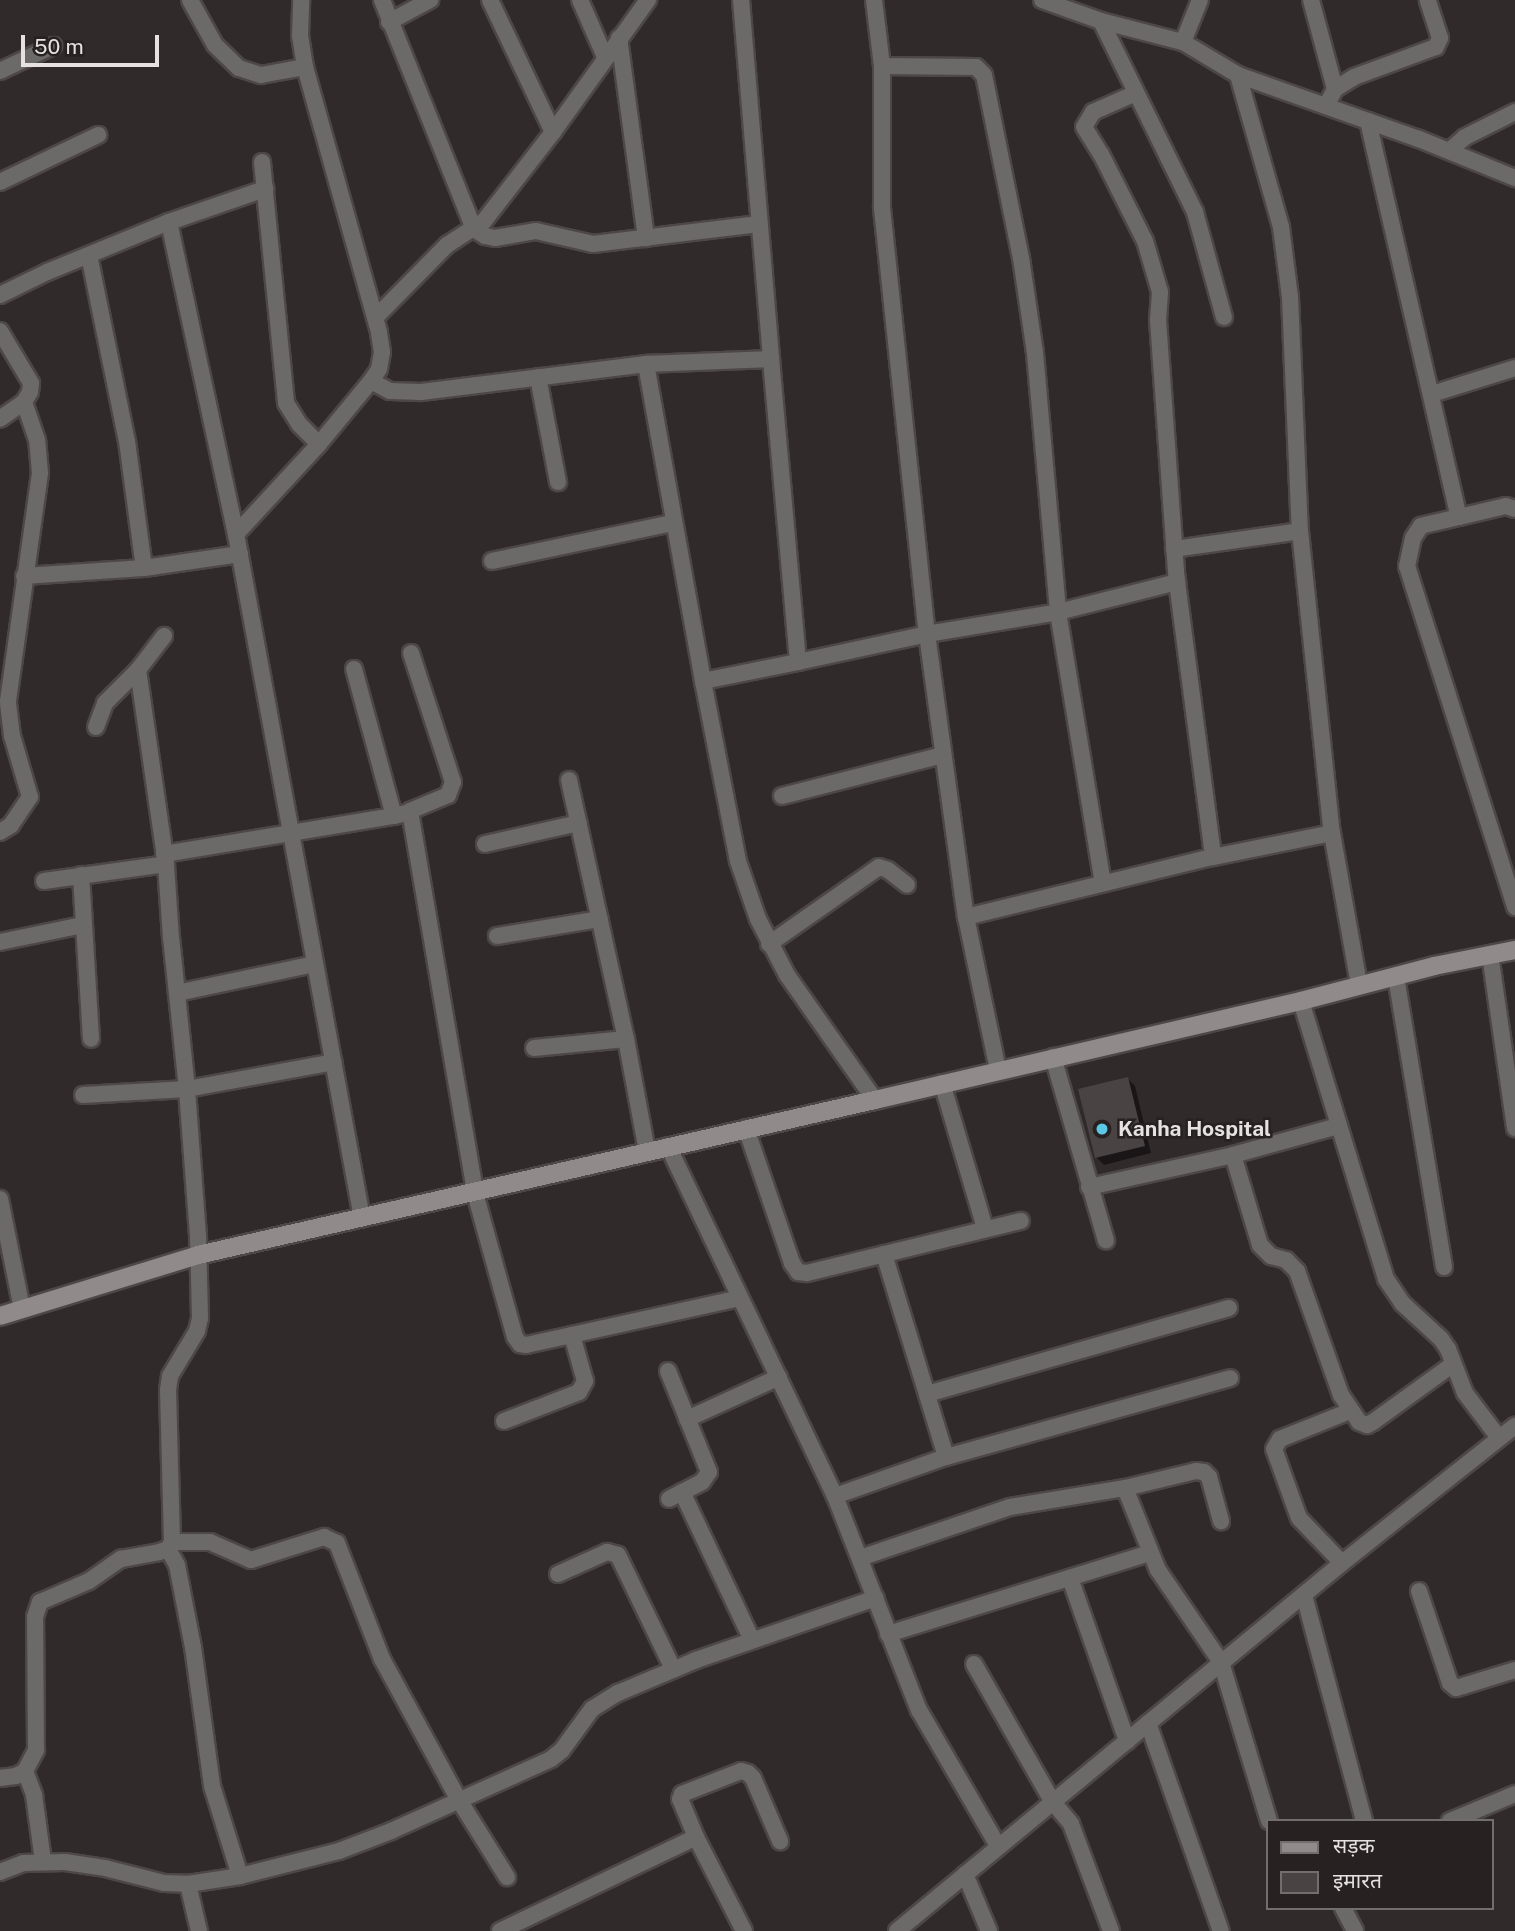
<!DOCTYPE html>
<html>
<head>
<meta charset="utf-8">
<style>
  body { margin:0 }
  #map { position:relative; width:1515px; height:1931px; overflow:hidden; background:#312a2b; font-family:"Public Sans","Noto Sans Devanagari",sans-serif }
  div>[style] { position:absolute }
  [style*='--x'] { left:calc(var(--x)*1px); top:calc(var(--y)*1px); width:calc(var(--w)*1px); rotate:calc(var(--a)*1deg) }
  .shadow>* { inset:0; background:#0007 }
  .building>* { inset:0; background:#4a4344 }
  .roads { filter:drop-shadow(2px 0 #4e4748) drop-shadow(-2px 0 #4e4748) drop-shadow(0 2px #4e4748) drop-shadow(0 -2px #4e4748) }
  .minor>* { height:16px; margin:-8px; padding:0 8px; transform-origin:8px; border-radius:8px; background:#6c6969 }
  .secondary>* { height:18px; margin:-9px; padding:0 9px; transform-origin:9px; border-radius:9px; background:#908a8b }
  .dots>* { width:19px; height:19px; translate:-50% -50%; box-sizing:border-box; border:4px solid #272121; border-radius:50% }
  span { translate:-50% -50%; white-space:nowrap; text-align:center; line-height:1.15; -webkit-text-stroke:5px #272121; paint-order:stroke }
  .poi-label { font-size:21px; color:#e6e1e2; font-weight:700 }
  .left { translate:0 -50%; text-align:left }
  .legend { position:absolute; left:1266px; top:1819px; width:228px; height:91px; box-sizing:border-box; background:#272121; border:2px solid #736e6e; margin:0; padding:9px 12px; list-style:none; font-size:21px; color:#e6e1e2 }
  .legend li { display:flex; align-items:center; gap:14px; height:35px }
  .legend b { width:35px; border:2px solid #736e6e }
  .scale { position:absolute; left:21px; top:35px; width:138px; height:32px; box-sizing:border-box; border:4px solid #e6e1e2; border-top:0; padding-left:9px; font-size:21px; line-height:24px; white-space:nowrap; color:#e6e1e2; -webkit-text-stroke:5px #272121; paint-order:stroke }
</style>
</head>
<body>
<div id="map">
  <div class="shadow">
    <div style="clip-path:polygon(1128px 1079px,1135px 1086px,1151px 1153px,1104px 1165px,1097px 1158px)"></div>
  </div>
  <div class="building">
    <div style="clip-path:polygon(1128px 1077px,1145px 1146px,1095px 1158px,1078px 1089px)"></div>
  </div>
  <div class="roads">
    <div class="minor">
      <div style="--x:190;--y:0;--w:51;--a:60.9"></div>
      <div style="--x:215;--y:45;--w:33;--a:44"></div>
      <div style="--x:239;--y:68;--w:23;--a:18"></div>
      <div style="--x:261;--y:75;--w:45;--a:-10.3"></div>
      <div style="--x:382;--y:0;--w:247;--a:68.1"></div>
      <div style="--x:474;--y:229;--w:13;--a:32"></div>
      <div style="--x:485;--y:236;--w:10;--a:11"></div>
      <div style="--x:495;--y:238;--w:42;--a:-9.7"></div>
      <div style="--x:536;--y:231;--w:58;--a:12.8"></div>
      <div style="--x:593;--y:244;--w:167;--a:-6.9"></div>
      <div style="--x:490;--y:0;--w:146;--a:64.5"></div>
      <div style="--x:580;--y:0;--w:62;--a:66.3"></div>
      <div style="--x:741;--y:0;--w:360;--a:85.2"></div>
      <div style="--x:874;--y:0;--w:66;--a:83.1"></div>
      <div style="--x:882;--y:66;--w:142;--a:90"></div>
      <div style="--x:882;--y:208;--w:428;--a:84"></div>
      <div style="--x:927;--y:634;--w:286;--a:82.2"></div>
      <div style="--x:966;--y:917;--w:156;--a:78.2"></div>
      <div style="--x:1042;--y:0;--w:63;--a:19.6"></div>
      <div style="--x:1101;--y:21;--w:85;--a:14.4"></div>
      <div style="--x:1183;--y:42;--w:64;--a:31"></div>
      <div style="--x:1238;--y:75;--w:192;--a:19.5"></div>
      <div style="--x:1419;--y:139;--w:104;--a:22.1"></div>
      <div style="--x:1311;--y:0;--w:92;--a:74.9"></div>
      <div style="--x:1101;--y:21;--w:213;--a:63.8"></div>
      <div style="--x:1195;--y:212;--w:109;--a:74.6"></div>
      <div style="--x:389;--y:22;--w:47;--a:-28.2"></div>
      <div style="--x:619;--y:38;--w:202;--a:82.3"></div>
      <div style="--x:1183;--y:42;--w:45;--a:-68"></div>
      <div style="--x:882;--y:66;--w:94;--a:0.6"></div>
      <div style="--x:976;--y:67;--w:11;--a:45"></div>
      <div style="--x:984;--y:75;--w:187;--a:78.6"></div>
      <div style="--x:1021;--y:258;--w:96;--a:81.6"></div>
      <div style="--x:1035;--y:353;--w:260;--a:84.9"></div>
      <div style="--x:1058;--y:612;--w:275;--a:80.6"></div>
      <div style="--x:0;--y:71;--w:59;--a:-25.3"></div>
      <div style="--x:1238;--y:75;--w:158;--a:74.2"></div>
      <div style="--x:1281;--y:227;--w:71;--a:82.7"></div>
      <div style="--x:1290;--y:297;--w:234;--a:87.6"></div>
      <div style="--x:1300;--y:531;--w:304;--a:84"></div>
      <div style="--x:1332;--y:833;--w:154;--a:79.9"></div>
      <div style="--x:1136;--y:93;--w:47;--a:156.2"></div>
      <div style="--x:1093;--y:112;--w:17;--a:121"></div>
      <div style="--x:1084;--y:127;--w:32;--a:58"></div>
      <div style="--x:1101;--y:154;--w:97;--a:63.2"></div>
      <div style="--x:1145;--y:241;--w:53;--a:73.6"></div>
      <div style="--x:1160;--y:292;--w:28;--a:94"></div>
      <div style="--x:1158;--y:320;--w:263;--a:85.9"></div>
      <div style="--x:1177;--y:582;--w:277;--a:82.5"></div>
      <div style="--x:1213;--y:857;--w:121;--a:-11.4"></div>
      <div style="--x:1326;--y:106;--w:19;--a:-62"></div>
      <div style="--x:1335;--y:89;--w:22;--a:-32"></div>
      <div style="--x:1354;--y:77;--w:87;--a:-20.1"></div>
      <div style="--x:1436;--y:47;--w:10;--a:-66"></div>
      <div style="--x:1440;--y:38;--w:40;--a:-108"></div>
      <div style="--x:1368;--y:121;--w:406;--a:77.1"></div>
      <div style="--x:1459;--y:517;--w:39;--a:167"></div>
      <div style="--x:1421;--y:526;--w:14;--a:124"></div>
      <div style="--x:1413;--y:538;--w:29;--a:102"></div>
      <div style="--x:1407;--y:566;--w:358;--a:72.4"></div>
      <div style="--x:1449;--y:151;--w:21;--a:-41"></div>
      <div style="--x:1465;--y:137;--w:56;--a:-26.6"></div>
      <div style="--x:262;--y:162;--w:242;--a:84.3"></div>
      <div style="--x:286;--y:403;--w:25;--a:58"></div>
      <div style="--x:299;--y:424;--w:28;--a:45"></div>
      <div style="--x:0;--y:182;--w:109;--a:-25.6"></div>
      <div style="--x:169;--y:222;--w:319;--a:77.9"></div>
      <div style="--x:236;--y:534;--w:696;--a:79.56"></div>
      <div style="--x:89;--y:255;--w:190;--a:78.5"></div>
      <div style="--x:127;--y:441;--w:128;--a:82.4"></div>
      <div style="--x:0;--y:295;--w:52;--a:-26.1"></div>
      <div style="--x:47;--y:272;--w:132;--a:-22.3"></div>
      <div style="--x:169;--y:222;--w:102;--a:-19"></div>
      <div style="--x:375;--y:318;--w:103;--a:-45.4"></div>
      <div style="--x:447;--y:245;--w:44;--a:-33"></div>
      <div style="--x:484;--y:221;--w:113;--a:-52.2"></div>
      <div style="--x:553;--y:132;--w:163;--a:-54.3"></div>
      <div style="--x:0;--y:331;--w:61;--a:59.2"></div>
      <div style="--x:31;--y:383;--w:9;--a:96"></div>
      <div style="--x:30;--y:392;--w:12;--a:121"></div>
      <div style="--x:24;--y:402;--w:29;--a:145"></div>
      <div style="--x:538;--y:377;--w:107;--a:79.2"></div>
      <div style="--x:371;--y:381;--w:21;--a:28"></div>
      <div style="--x:390;--y:391;--w:31;--a:2"></div>
      <div style="--x:421;--y:392;--w:227;--a:-7.1"></div>
      <div style="--x:1432;--y:394;--w:87;--a:-17.4"></div>
      <div style="--x:1459;--y:517;--w:48;--a:-13.2"></div>
      <div style="--x:1506;--y:506;--w:9;--a:18"></div>
      <div style="--x:236;--y:534;--w:122;--a:-47.3"></div>
      <div style="--x:319;--y:444;--w:82;--a:-50.5"></div>
      <div style="--x:371;--y:381;--w:14;--a:-56"></div>
      <div style="--x:379;--y:369;--w:17;--a:-80"></div>
      <div style="--x:382;--y:352;--w:20;--a:-99"></div>
      <div style="--x:379;--y:332;--w:275;--a:-105.6"></div>
      <div style="--x:305;--y:67;--w:31;--a:-99"></div>
      <div style="--x:300;--y:36;--w:36;--a:-88"></div>
      <div style="--x:1174;--y:549;--w:127;--a:-8.1"></div>
      <div style="--x:492;--y:561;--w:184;--a:-11.9"></div>
      <div style="--x:24;--y:576;--w:120;--a:-3.8"></div>
      <div style="--x:144;--y:568;--w:97;--a:-8.3"></div>
      <div style="--x:411;--y:653;--w:136;--a:72"></div>
      <div style="--x:453;--y:782;--w:14;--a:111"></div>
      <div style="--x:448;--y:795;--w:41;--a:157.2"></div>
      <div style="--x:410;--y:811;--w:387;--a:80.3"></div>
      <div style="--x:475;--y:1193;--w:149;--a:74.5"></div>
      <div style="--x:515;--y:1337;--w:9;--a:54"></div>
      <div style="--x:520;--y:1344;--w:6;--a:9"></div>
      <div style="--x:526;--y:1345;--w:218;--a:-12.4"></div>
      <div style="--x:798;--y:662;--w:97;--a:168.7"></div>
      <div style="--x:703;--y:681;--w:322;--a:-100.2"></div>
      <div style="--x:646;--y:364;--w:125;--a:-2.3"></div>
      <div style="--x:771;--y:359;--w:304;--a:84.9"></div>
      <div style="--x:798;--y:662;--w:132;--a:-12.2"></div>
      <div style="--x:927;--y:634;--w:133;--a:-9.5"></div>
      <div style="--x:1058;--y:612;--w:123;--a:-14.1"></div>
      <div style="--x:354;--y:669;--w:152;--a:74.8"></div>
      <div style="--x:394;--y:816;--w:11;--a:-15"></div>
      <div style="--x:703;--y:681;--w:183;--a:79"></div>
      <div style="--x:738;--y:861;--w:61;--a:71"></div>
      <div style="--x:758;--y:919;--w:63;--a:62.6"></div>
      <div style="--x:787;--y:975;--w:153;--a:54.9"></div>
      <div style="--x:96;--y:727;--w:26;--a:-69"></div>
      <div style="--x:105;--y:703;--w:47;--a:-45"></div>
      <div style="--x:138;--y:670;--w:43;--a:-52.6"></div>
      <div style="--x:569;--y:780;--w:265;--a:77.6"></div>
      <div style="--x:626;--y:1039;--w:114;--a:79.4"></div>
      <div style="--x:782;--y:796;--w:166;--a:-14.3"></div>
      <div style="--x:0;--y:832;--w:13;--a:-32"></div>
      <div style="--x:11;--y:825;--w:34;--a:-56"></div>
      <div style="--x:30;--y:797;--w:64;--a:-106.4"></div>
      <div style="--x:12;--y:736;--w:35;--a:-97"></div>
      <div style="--x:8;--y:701;--w:230;--a:-82"></div>
      <div style="--x:40;--y:473;--w:33;--a:-95"></div>
      <div style="--x:37;--y:440;--w:40;--a:-108.9"></div>
      <div style="--x:485;--y:844;--w:96;--a:-12.6"></div>
      <div style="--x:164;--y:854;--w:233;--a:-9.4"></div>
      <div style="--x:81;--y:875;--w:164;--a:86.5"></div>
      <div style="--x:44;--y:881;--w:123;--a:-7.9"></div>
      <div style="--x:966;--y:917;--w:254;--a:-13.7"></div>
      <div style="--x:497;--y:936;--w:104;--a:-9.4"></div>
      <div style="--x:0;--y:942;--w:85;--a:-11.6"></div>
      <div style="--x:769;--y:944;--w:134;--a:-35"></div>
      <div style="--x:879;--y:867;--w:9;--a:18"></div>
      <div style="--x:888;--y:870;--w:24;--a:38"></div>
      <div style="--x:1490;--y:954;--w:176;--a:81.8"></div>
      <div style="--x:1396;--y:977;--w:294;--a:80.6"></div>
      <div style="--x:177;--y:993;--w:141;--a:-11.9"></div>
      <div style="--x:1301;--y:1001;--w:291;--a:73"></div>
      <div style="--x:1386;--y:1279;--w:29;--a:56"></div>
      <div style="--x:1402;--y:1303;--w:53;--a:42.7"></div>
      <div style="--x:1441;--y:1339;--w:12;--a:55"></div>
      <div style="--x:1448;--y:1349;--w:47;--a:68.9"></div>
      <div style="--x:1465;--y:1393;--w:56;--a:52.9"></div>
      <div style="--x:534;--y:1048;--w:92;--a:-5.6"></div>
      <div style="--x:1053;--y:1057;--w:191;--a:73.9"></div>
      <div style="--x:942;--y:1083;--w:151;--a:73.5"></div>
      <div style="--x:83;--y:1095;--w:104;--a:-3.3"></div>
      <div style="--x:187;--y:1089;--w:149;--a:-10.4"></div>
      <div style="--x:746;--y:1128;--w:143;--a:71.2"></div>
      <div style="--x:792;--y:1263;--w:11;--a:56"></div>
      <div style="--x:798;--y:1272;--w:9;--a:6"></div>
      <div style="--x:807;--y:1273;--w:220;--a:-13.7"></div>
      <div style="--x:668;--y:1146;--w:388;--a:64.5"></div>
      <div style="--x:835;--y:1496;--w:230;--a:68.6"></div>
      <div style="--x:919;--y:1710;--w:157;--a:59.8"></div>
      <div style="--x:1233;--y:1155;--w:94;--a:73.3"></div>
      <div style="--x:1260;--y:1245;--w:16;--a:45"></div>
      <div style="--x:1271;--y:1256;--w:16;--a:15"></div>
      <div style="--x:1286;--y:1260;--w:16;--a:45"></div>
      <div style="--x:1297;--y:1271;--w:132;--a:70.5"></div>
      <div style="--x:1341;--y:1395;--w:32;--a:56"></div>
      <div style="--x:1359;--y:1422;--w:9;--a:21"></div>
      <div style="--x:1367;--y:1425;--w:7;--a:-27"></div>
      <div style="--x:1373;--y:1422;--w:99;--a:-35.9"></div>
      <div style="--x:1089;--y:1187;--w:148;--a:-12.5"></div>
      <div style="--x:1233;--y:1155;--w:109;--a:-15.4"></div>
      <div style="--x:0;--y:1199;--w:112;--a:78.7"></div>
      <div style="--x:884;--y:1254;--w:212;--a:73"></div>
      <div style="--x:668;--y:1371;--w:109;--a:67.9"></div>
      <div style="--x:709;--y:1472;--w:12;--a:125"></div>
      <div style="--x:702;--y:1482;--w:37;--a:153"></div>
      <div style="--x:927;--y:1394;--w:314;--a:-15.9"></div>
      <div style="--x:687;--y:1419;--w:101;--a:-24.5"></div>
      <div style="--x:504;--y:1421;--w:80;--a:-21.1"></div>
      <div style="--x:579;--y:1392;--w:13;--a:-61"></div>
      <div style="--x:585;--y:1381;--w:48;--a:-105.8"></div>
      <div style="--x:1125;--y:1488;--w:88;--a:68.1"></div>
      <div style="--x:1158;--y:1570;--w:112;--a:55.6"></div>
      <div style="--x:1221;--y:1662;--w:166;--a:73.2"></div>
      <div style="--x:682;--y:1492;--w:164;--a:64.7"></div>
      <div style="--x:835;--y:1496;--w:118;--a:-19.4"></div>
      <div style="--x:946;--y:1457;--w:295;--a:-15.5"></div>
      <div style="--x:172;--y:1542;--w:38;--a:0"></div>
      <div style="--x:210;--y:1542;--w:45;--a:23.7"></div>
      <div style="--x:251;--y:1560;--w:77;--a:-17.5"></div>
      <div style="--x:324;--y:1537;--w:14;--a:25"></div>
      <div style="--x:337;--y:1543;--w:124;--a:68.8"></div>
      <div style="--x:382;--y:1659;--w:161;--a:61.4"></div>
      <div style="--x:459;--y:1800;--w:91;--a:58.1"></div>
      <div style="--x:168;--y:1549;--w:18;--a:61"></div>
      <div style="--x:177;--y:1565;--w:84;--a:79"></div>
      <div style="--x:193;--y:1647;--w:140;--a:82.2"></div>
      <div style="--x:212;--y:1786;--w:94;--a:72.7"></div>
      <div style="--x:860;--y:1558;--w:158;--a:-18.8"></div>
      <div style="--x:1010;--y:1507;--w:117;--a:-9.4"></div>
      <div style="--x:1125;--y:1488;--w:73;--a:-13.5"></div>
      <div style="--x:1196;--y:1471;--w:8;--a:7"></div>
      <div style="--x:1204;--y:1472;--w:7;--a:45"></div>
      <div style="--x:1209;--y:1477;--w:46;--a:74.7"></div>
      <div style="--x:1342;--y:1563;--w:62;--a:-133.7"></div>
      <div style="--x:1299;--y:1518;--w:73;--a:-109.9"></div>
      <div style="--x:1274;--y:1449;--w:12;--a:-59"></div>
      <div style="--x:1280;--y:1439;--w:75;--a:-21.8"></div>
      <div style="--x:558;--y:1574;--w:54;--a:-24.2"></div>
      <div style="--x:607;--y:1552;--w:11;--a:15"></div>
      <div style="--x:618;--y:1555;--w:127;--a:64.2"></div>
      <div style="--x:1070;--y:1578;--w:173;--a:70.7"></div>
      <div style="--x:1419;--y:1591;--w:97;--a:71.4"></div>
      <div style="--x:1450;--y:1683;--w:8;--a:40"></div>
      <div style="--x:1456;--y:1688;--w:7;--a:-16"></div>
      <div style="--x:1463;--y:1686;--w:54;--a:-17.1"></div>
      <div style="--x:1304;--y:1595;--w:234;--a:75.1"></div>
      <div style="--x:888;--y:1634;--w:274;--a:-17.2"></div>
      <div style="--x:974;--y:1664;--w:158;--a:60.3"></div>
      <div style="--x:1052;--y:1801;--w:30;--a:50"></div>
      <div style="--x:1071;--y:1824;--w:114;--a:69.5"></div>
      <div style="--x:1148;--y:1723;--w:220;--a:70.7"></div>
      <div style="--x:25;--y:1771;--w:26;--a:69"></div>
      <div style="--x:34;--y:1795;--w:67;--a:82.2"></div>
      <div style="--x:0;--y:1778;--w:16;--a:-7"></div>
      <div style="--x:16;--y:1776;--w:10;--a:-29"></div>
      <div style="--x:25;--y:1771;--w:24;--a:-62"></div>
      <div style="--x:36;--y:1750;--w:133;--a:-90.4"></div>
      <div style="--x:35;--y:1617;--w:16;--a:-72"></div>
      <div style="--x:40;--y:1602;--w:53;--a:-23.2"></div>
      <div style="--x:89;--y:1581;--w:39;--a:-35"></div>
      <div style="--x:121;--y:1559;--w:39;--a:-10"></div>
      <div style="--x:159;--y:1552;--w:9;--a:-18"></div>
      <div style="--x:168;--y:1549;--w:8;--a:-60"></div>
      <div style="--x:172;--y:1542;--w:152;--a:-91.5"></div>
      <div style="--x:168;--y:1390;--w:14;--a:-82"></div>
      <div style="--x:170;--y:1376;--w:52;--a:-59"></div>
      <div style="--x:197;--y:1331;--w:13;--a:-77"></div>
      <div style="--x:200;--y:1318;--w:82;--a:-91.4"></div>
      <div style="--x:198;--y:1236;--w:147;--a:-94.3"></div>
      <div style="--x:187;--y:1089;--w:152;--a:-96"></div>
      <div style="--x:171;--y:938;--w:74;--a:-93.9"></div>
      <div style="--x:166;--y:864;--w:196;--a:-98.2"></div>
      <div style="--x:1450;--y:1821;--w:70;--a:-22.6"></div>
      <div style="--x:0;--y:1872;--w:25;--a:-21"></div>
      <div style="--x:23;--y:1863;--w:42;--a:-1.4"></div>
      <div style="--x:65;--y:1862;--w:40;--a:8.5"></div>
      <div style="--x:105;--y:1868;--w:61;--a:14.3"></div>
      <div style="--x:164;--y:1883;--w:24;--a:2"></div>
      <div style="--x:188;--y:1884;--w:53;--a:-8.7"></div>
      <div style="--x:240;--y:1876;--w:102;--a:-14.2"></div>
      <div style="--x:339;--y:1851;--w:56;--a:-21"></div>
      <div style="--x:391;--y:1831;--w:175;--a:-24.2"></div>
      <div style="--x:551;--y:1759;--w:14;--a:-39"></div>
      <div style="--x:562;--y:1750;--w:51;--a:-53.8"></div>
      <div style="--x:592;--y:1709;--w:31;--a:-32"></div>
      <div style="--x:618;--y:1693;--w:85;--a:-22.9"></div>
      <div style="--x:696;--y:1660;--w:190;--a:-19"></div>
      <div style="--x:965;--y:1874;--w:62;--a:67.2"></div>
      <div style="--x:188;--y:1884;--w:48;--a:76.8"></div>
      <div style="--x:1343;--y:1908;--w:26;--a:62"></div>
      <div style="--x:500;--y:1931;--w:217;--a:-25.6"></div>
      <div style="--x:744;--y:1931;--w:106;--a:-117.1"></div>
      <div style="--x:696;--y:1837;--w:41;--a:-112.8"></div>
      <div style="--x:680;--y:1799;--w:5;--a:-68"></div>
      <div style="--x:682;--y:1794;--w:63;--a:-21.3"></div>
      <div style="--x:741;--y:1771;--w:7;--a:16"></div>
      <div style="--x:748;--y:1773;--w:7;--a:45"></div>
      <div style="--x:753;--y:1778;--w:69;--a:66.8"></div>
      <div style="--x:897;--y:1931;--w:577;--a:-39.59"></div>
      <div style="--x:1342;--y:1563;--w:221;--a:-38.4"></div>
    </div>
    <div class="secondary">
      <div style="--x:0;--y:1316;--w:207;--a:-17.1"></div>
      <div style="--x:198;--y:1255;--w:695;--a:-12.9"></div>
      <div style="--x:875;--y:1100;--w:437;--a:-13.1"></div>
      <div style="--x:1301;--y:1001;--w:138;--a:-14.7"></div>
      <div style="--x:1434;--y:966;--w:83;--a:-11.2"></div>
    </div>
  </div>
  <div class="dots">
    <div style="left:1102px;top:1129px;background:#5bc8e6"></div>
  </div>
  <div class="poi-label">
    <span class="left" style="left:1118px;top:1129px">Kanha Hospital</span>
  </div>
  <ul class="legend">
  <li><b style="height:9px;background:#908a8b"></b>सड़क</li>
  <li><b style="height:19px;background:#4a4344"></b>इमारत</li>
  </ul>
  <div class="scale">50 m</div>
</div>
</body>
</html>
